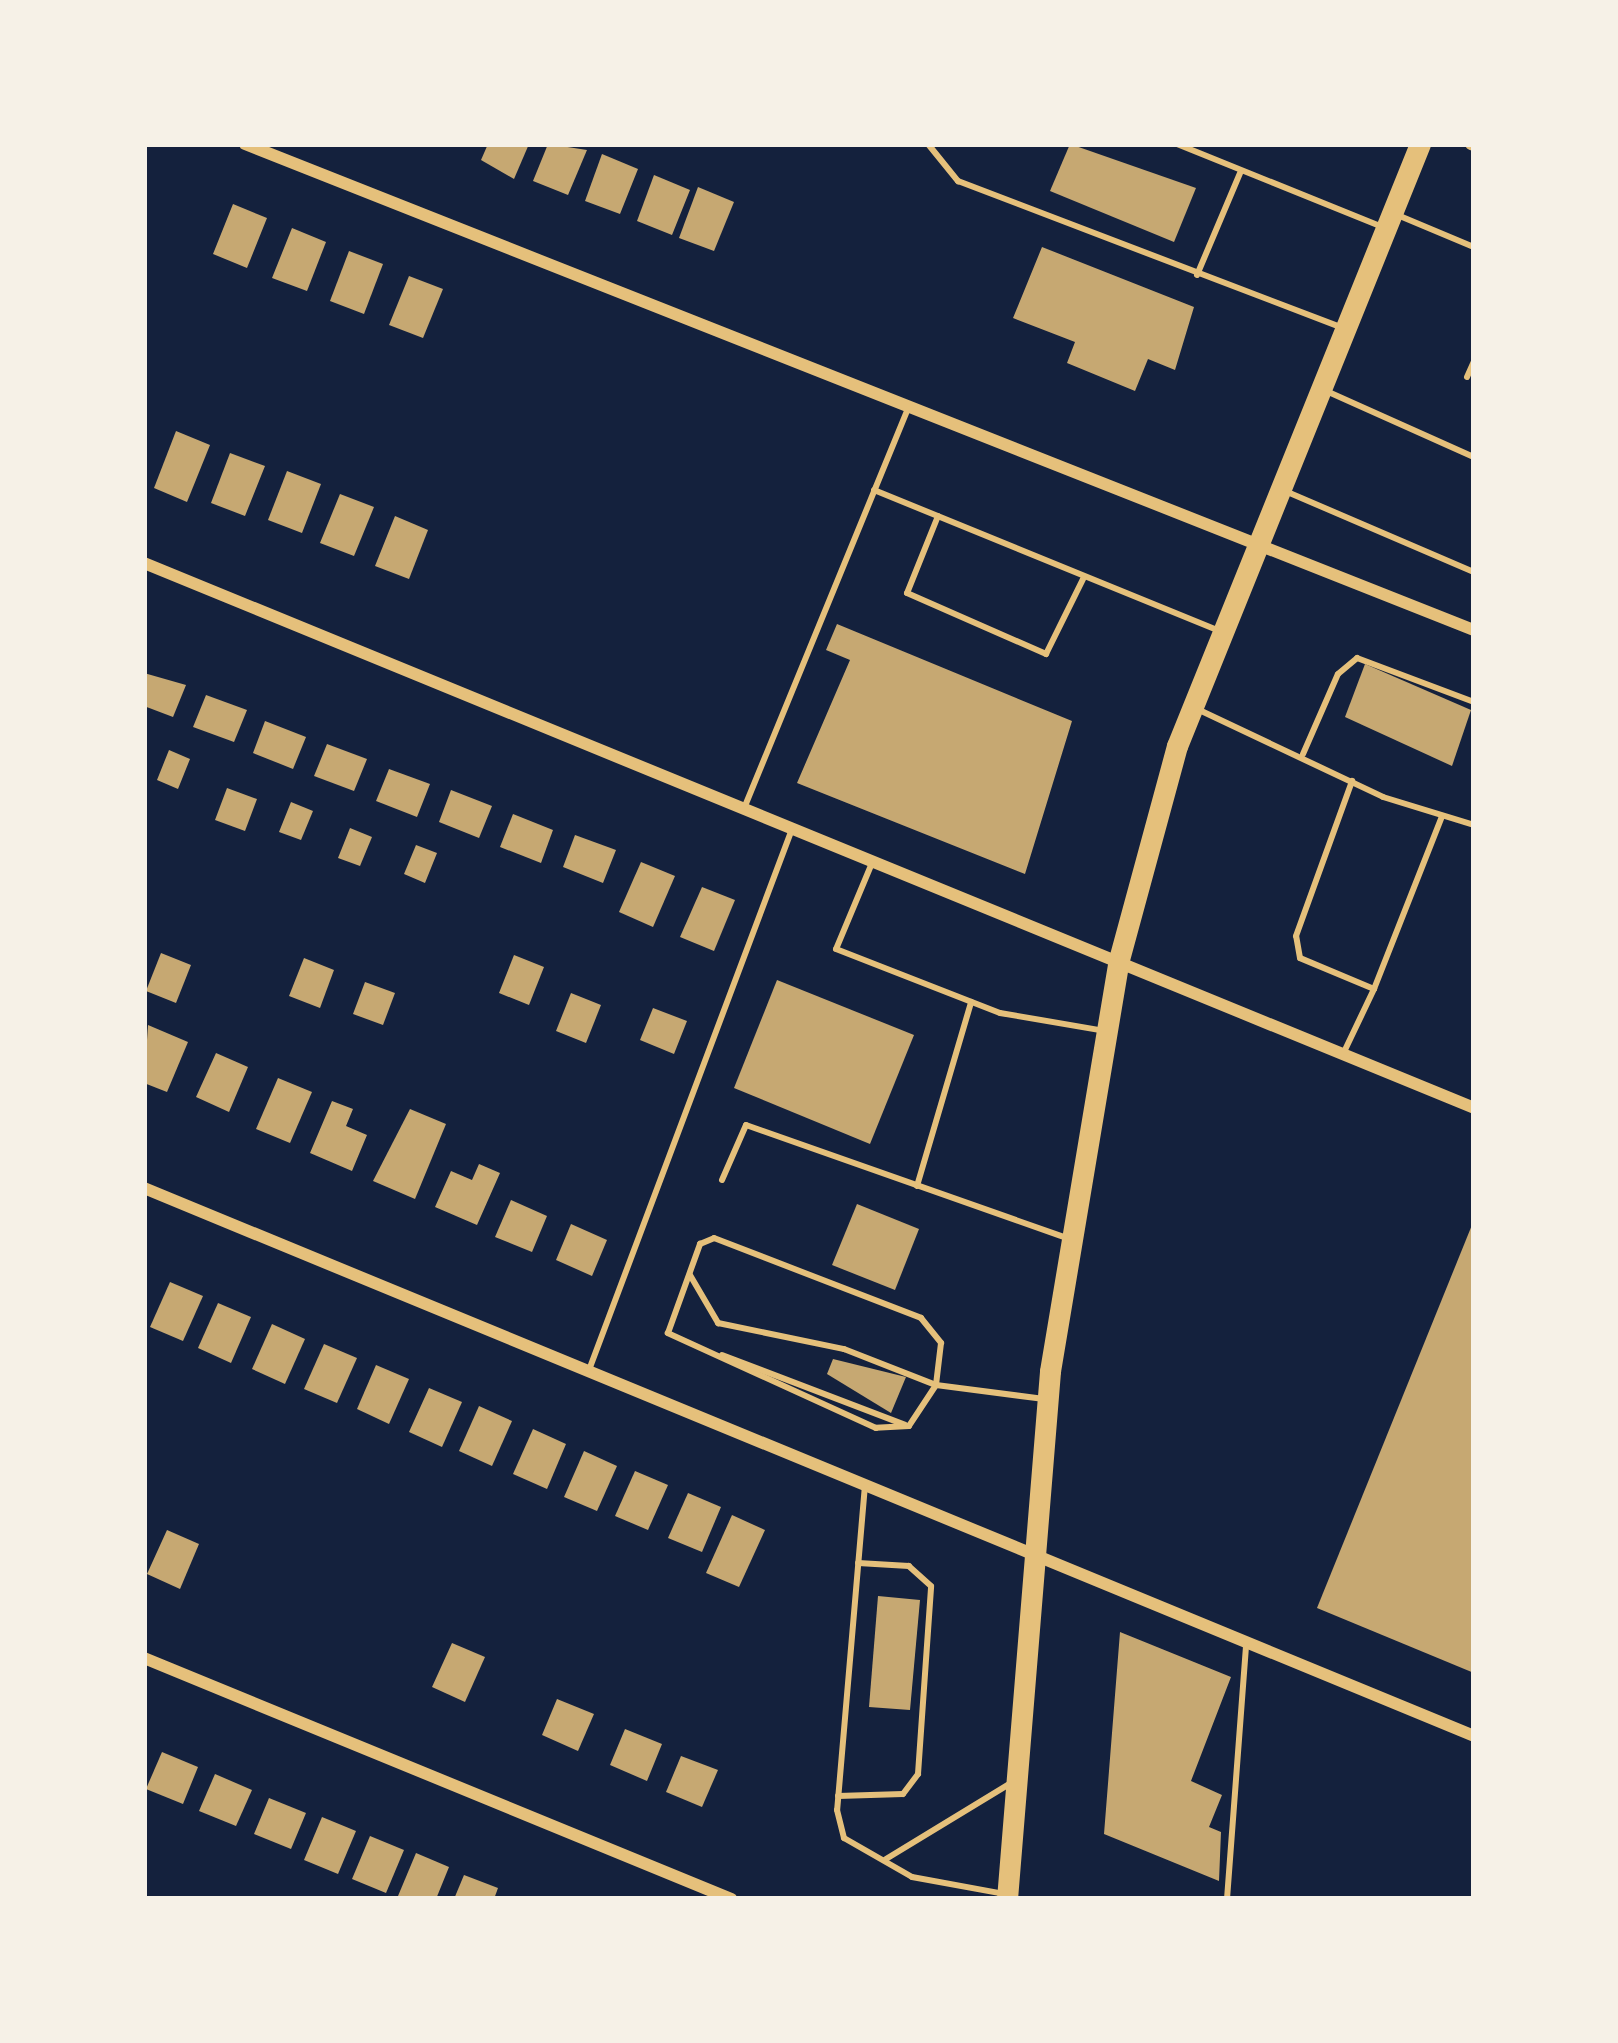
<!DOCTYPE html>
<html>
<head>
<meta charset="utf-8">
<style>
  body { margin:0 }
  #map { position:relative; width:1618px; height:2043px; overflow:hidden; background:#14213d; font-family:"PT Sans Narrow",sans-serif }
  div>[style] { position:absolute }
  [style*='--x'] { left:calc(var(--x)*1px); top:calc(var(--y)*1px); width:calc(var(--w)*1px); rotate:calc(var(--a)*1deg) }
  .building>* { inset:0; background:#c6a872 }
  .service>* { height:6px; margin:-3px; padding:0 3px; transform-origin:3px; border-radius:3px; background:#e5c07b }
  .minor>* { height:12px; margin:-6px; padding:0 6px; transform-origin:6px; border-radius:6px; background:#e5c07b }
  .primary>* { height:21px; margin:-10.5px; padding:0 10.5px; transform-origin:10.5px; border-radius:10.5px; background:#e5c07b }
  span { translate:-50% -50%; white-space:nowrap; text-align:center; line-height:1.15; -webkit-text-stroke:12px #f6f1e7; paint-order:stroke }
  .frame { position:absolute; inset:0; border:147px solid #f6f1e7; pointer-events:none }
</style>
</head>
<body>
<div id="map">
  <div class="building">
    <div style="clip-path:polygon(488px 144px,529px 144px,514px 179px,481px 160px)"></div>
    <div style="clip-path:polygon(548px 144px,587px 150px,568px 195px,533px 181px)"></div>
    <div style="clip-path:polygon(1070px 144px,1196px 188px,1174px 242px,1050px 191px)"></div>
    <div style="clip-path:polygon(602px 154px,638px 169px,620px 214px,585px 201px)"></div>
    <div style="clip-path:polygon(654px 175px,690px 190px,672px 235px,637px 221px)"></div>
    <div style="clip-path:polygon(698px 187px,734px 202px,714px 251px,679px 238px)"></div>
    <div style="clip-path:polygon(233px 204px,267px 218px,247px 268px,213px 254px)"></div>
    <div style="clip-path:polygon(292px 228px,326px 242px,307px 291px,272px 278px)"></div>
    <div style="clip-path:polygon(1042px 247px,1194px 307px,1175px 370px,1148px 359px,1135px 391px,1067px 363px,1075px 342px,1013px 318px)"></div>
    <div style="clip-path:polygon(349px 251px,383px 264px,364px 314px,330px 301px)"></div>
    <div style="clip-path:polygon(409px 276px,443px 289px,423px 338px,389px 325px)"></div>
    <div style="clip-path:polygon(176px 431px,210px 445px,187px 502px,154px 488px)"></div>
    <div style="clip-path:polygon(230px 453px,265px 466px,245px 516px,211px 503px)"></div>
    <div style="clip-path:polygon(287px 471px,321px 484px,302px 533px,268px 520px)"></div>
    <div style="clip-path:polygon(340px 494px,374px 507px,354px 556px,320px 543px)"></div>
    <div style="clip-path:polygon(395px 516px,428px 530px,409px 579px,375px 566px)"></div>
    <div style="clip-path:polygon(837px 624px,1072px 721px,1025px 874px,797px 783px,850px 660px,826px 650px)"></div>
    <div style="clip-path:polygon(1365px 664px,1471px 710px,1452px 766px,1345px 717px)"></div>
    <div style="clip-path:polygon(144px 673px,186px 685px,173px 717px,144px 706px)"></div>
    <div style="clip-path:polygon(206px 695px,247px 710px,234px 742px,193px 727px)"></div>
    <div style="clip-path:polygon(265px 721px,306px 737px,293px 769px,253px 753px)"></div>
    <div style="clip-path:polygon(327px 744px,367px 759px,354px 791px,314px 776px)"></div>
    <div style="clip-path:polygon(169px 750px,190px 759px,178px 789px,157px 780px)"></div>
    <div style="clip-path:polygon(389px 769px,430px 784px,417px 817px,376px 801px)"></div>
    <div style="clip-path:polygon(227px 788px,257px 799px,245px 831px,215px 820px)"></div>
    <div style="clip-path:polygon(451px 790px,492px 806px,479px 838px,439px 822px)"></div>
    <div style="clip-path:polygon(291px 802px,313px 811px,301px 840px,279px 832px)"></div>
    <div style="clip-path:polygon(513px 814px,553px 830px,541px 863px,500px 847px)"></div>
    <div style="clip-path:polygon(350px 828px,372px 837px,360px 866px,338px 858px)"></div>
    <div style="clip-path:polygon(575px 835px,616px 850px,603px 883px,563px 867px)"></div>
    <div style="clip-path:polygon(416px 845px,437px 853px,425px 883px,404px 874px)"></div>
    <div style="clip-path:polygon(641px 862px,675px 876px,653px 927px,619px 912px)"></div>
    <div style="clip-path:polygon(702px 887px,735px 900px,714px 951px,680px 937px)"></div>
    <div style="clip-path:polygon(161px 953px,191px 965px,176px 1003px,146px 991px)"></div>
    <div style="clip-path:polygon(514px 955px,544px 967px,529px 1005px,499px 993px)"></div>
    <div style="clip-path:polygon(304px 958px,334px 970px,320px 1008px,289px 996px)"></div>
    <div style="clip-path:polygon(777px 980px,914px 1035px,870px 1144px,734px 1088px)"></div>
    <div style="clip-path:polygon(365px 982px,395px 993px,383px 1025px,353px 1014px)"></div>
    <div style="clip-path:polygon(571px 993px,601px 1005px,586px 1043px,556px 1031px)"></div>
    <div style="clip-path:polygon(653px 1008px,687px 1021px,674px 1054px,640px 1040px)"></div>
    <div style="clip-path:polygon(148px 1025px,188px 1042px,167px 1092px,144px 1083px)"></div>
    <div style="clip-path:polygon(216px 1053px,248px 1067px,229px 1112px,196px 1097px)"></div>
    <div style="clip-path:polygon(278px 1078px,312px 1092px,290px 1143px,256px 1129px)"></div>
    <div style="clip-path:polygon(332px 1101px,353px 1109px,346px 1126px,367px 1135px,352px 1171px,310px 1153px)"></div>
    <div style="clip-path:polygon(410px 1109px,446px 1124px,415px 1199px,373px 1181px)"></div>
    <div style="clip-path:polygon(479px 1164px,500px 1173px,477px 1225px,435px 1207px,451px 1171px,472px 1180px)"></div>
    <div style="clip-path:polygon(511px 1200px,547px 1216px,532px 1252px,495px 1237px)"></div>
    <div style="clip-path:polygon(857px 1204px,919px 1229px,895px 1290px,832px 1265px)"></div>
    <div style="clip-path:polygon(1474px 1220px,1474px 1673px,1317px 1608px)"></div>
    <div style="clip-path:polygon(571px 1224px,607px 1240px,592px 1276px,556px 1260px)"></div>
    <div style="clip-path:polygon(170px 1282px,203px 1296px,183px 1341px,150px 1327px)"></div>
    <div style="clip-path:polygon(218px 1303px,251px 1317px,231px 1363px,198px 1348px)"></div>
    <div style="clip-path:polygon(272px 1324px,305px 1339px,285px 1384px,252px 1369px)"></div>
    <div style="clip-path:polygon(324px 1344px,357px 1358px,337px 1403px,304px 1389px)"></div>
    <div style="clip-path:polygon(833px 1359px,906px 1377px,891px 1413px,827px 1374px)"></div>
    <div style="clip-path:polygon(376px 1365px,409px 1379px,389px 1424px,357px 1409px)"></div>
    <div style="clip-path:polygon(429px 1388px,462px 1402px,442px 1447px,409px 1432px)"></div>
    <div style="clip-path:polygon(479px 1406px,512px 1421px,492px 1466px,459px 1451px)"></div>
    <div style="clip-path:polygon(533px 1429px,566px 1444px,547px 1489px,513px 1474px)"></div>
    <div style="clip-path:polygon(584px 1451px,617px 1466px,597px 1511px,564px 1497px)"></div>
    <div style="clip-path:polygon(635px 1471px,668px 1485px,648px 1530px,615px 1516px)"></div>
    <div style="clip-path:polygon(688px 1493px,721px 1507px,702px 1552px,668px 1538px)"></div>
    <div style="clip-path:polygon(732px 1515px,765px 1530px,739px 1587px,706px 1573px)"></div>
    <div style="clip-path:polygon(167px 1530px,199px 1544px,180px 1589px,147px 1574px)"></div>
    <div style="clip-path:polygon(878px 1596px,920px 1600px,910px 1710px,869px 1707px)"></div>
    <div style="clip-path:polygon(1120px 1632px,1231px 1677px,1191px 1781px,1222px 1795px,1209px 1827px,1221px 1832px,1219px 1881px,1104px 1834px)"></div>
    <div style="clip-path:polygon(452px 1643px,485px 1657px,465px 1702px,432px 1687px)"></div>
    <div style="clip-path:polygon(557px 1699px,594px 1714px,578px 1751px,542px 1735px)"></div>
    <div style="clip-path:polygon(625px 1729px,662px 1744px,647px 1781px,610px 1765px)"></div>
    <div style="clip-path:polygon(162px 1752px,198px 1767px,183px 1804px,146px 1789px)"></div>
    <div style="clip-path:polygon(681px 1756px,718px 1770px,702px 1807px,666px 1792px)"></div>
    <div style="clip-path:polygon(215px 1774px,252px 1790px,236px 1826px,199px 1811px)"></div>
    <div style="clip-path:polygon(269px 1798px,306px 1813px,291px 1849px,254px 1834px)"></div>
    <div style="clip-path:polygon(322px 1817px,356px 1831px,338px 1874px,304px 1860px)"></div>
    <div style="clip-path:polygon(370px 1836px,404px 1850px,386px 1893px,352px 1879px)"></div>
    <div style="clip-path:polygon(416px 1853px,449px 1867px,436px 1899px,398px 1896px)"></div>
    <div style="clip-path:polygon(464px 1875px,498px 1888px,494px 1899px,454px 1899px)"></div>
  </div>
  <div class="service">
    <div style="--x:928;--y:144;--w:48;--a:51"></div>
    <div style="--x:958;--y:181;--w:409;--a:20.9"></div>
    <div style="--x:1177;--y:144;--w:221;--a:22"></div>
    <div style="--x:1395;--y:214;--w:86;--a:22.7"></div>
    <div style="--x:1197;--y:275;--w:111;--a:-67.1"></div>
    <div style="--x:1467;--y:377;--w:17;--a:-66"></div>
    <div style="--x:1324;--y:390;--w:164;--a:24.1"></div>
    <div style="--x:874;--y:490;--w:370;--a:22.2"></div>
    <div style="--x:1285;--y:491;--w:206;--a:23.2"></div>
    <div style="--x:938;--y:516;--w:83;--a:111.9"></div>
    <div style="--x:907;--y:593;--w:152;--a:23.7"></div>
    <div style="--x:1046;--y:654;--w:86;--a:-63.7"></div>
    <div style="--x:1195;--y:708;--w:208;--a:25.3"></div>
    <div style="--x:1383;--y:797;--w:95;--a:17.1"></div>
    <div style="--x:1303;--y:754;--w:87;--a:-66.4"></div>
    <div style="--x:1338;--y:674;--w:25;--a:-40"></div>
    <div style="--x:1357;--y:658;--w:125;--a:20.6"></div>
    <div style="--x:745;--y:806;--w:430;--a:-67.7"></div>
    <div style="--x:872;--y:863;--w:93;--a:112.7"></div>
    <div style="--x:836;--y:949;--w:176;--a:21.3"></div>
    <div style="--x:1000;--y:1013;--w:100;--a:9.7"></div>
    <div style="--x:1374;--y:989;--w:186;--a:-68.5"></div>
    <div style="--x:1344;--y:1052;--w:70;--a:-64.5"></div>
    <div style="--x:1374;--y:989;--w:80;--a:-157.3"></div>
    <div style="--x:1300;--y:958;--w:22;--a:-100"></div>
    <div style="--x:1296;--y:936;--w:165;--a:-70.1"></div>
    <div style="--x:722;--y:1180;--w:60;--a:-66.4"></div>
    <div style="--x:746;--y:1125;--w:339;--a:19.4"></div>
    <div style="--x:917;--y:1186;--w:192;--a:-73.6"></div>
    <div style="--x:714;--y:1238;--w:222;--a:21.1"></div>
    <div style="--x:921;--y:1318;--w:32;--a:51"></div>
    <div style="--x:941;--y:1343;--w:42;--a:96.8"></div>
    <div style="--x:936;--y:1385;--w:49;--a:123.4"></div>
    <div style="--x:909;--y:1426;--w:33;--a:177"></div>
    <div style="--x:876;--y:1428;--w:229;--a:-155.5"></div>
    <div style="--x:668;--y:1333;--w:95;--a:-70.2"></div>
    <div style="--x:700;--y:1244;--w:15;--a:-23"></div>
    <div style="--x:690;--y:1275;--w:56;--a:59.7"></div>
    <div style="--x:718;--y:1323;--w:129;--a:11.7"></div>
    <div style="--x:844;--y:1349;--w:99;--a:21.4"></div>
    <div style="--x:936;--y:1385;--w:109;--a:7.4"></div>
    <div style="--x:722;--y:1355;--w:196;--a:20.9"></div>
    <div style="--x:589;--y:1370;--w:578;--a:-69.43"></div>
    <div style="--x:865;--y:1485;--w:326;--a:94.9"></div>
    <div style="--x:837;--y:1810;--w:29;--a:76"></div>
    <div style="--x:844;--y:1838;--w:78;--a:29.8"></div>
    <div style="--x:912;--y:1877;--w:88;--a:10.4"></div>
    <div style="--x:838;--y:1796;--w:65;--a:-1.8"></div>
    <div style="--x:903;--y:1794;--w:25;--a:-53"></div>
    <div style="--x:918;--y:1774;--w:188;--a:-86"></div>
    <div style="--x:931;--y:1586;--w:30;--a:-138"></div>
    <div style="--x:909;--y:1566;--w:51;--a:-176.6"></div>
    <div style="--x:886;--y:1859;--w:146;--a:-31.3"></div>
    <div style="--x:1227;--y:1899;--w:254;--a:-85.7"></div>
  </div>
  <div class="minor">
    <div style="--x:245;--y:144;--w:1322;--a:21.58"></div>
    <div style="--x:1471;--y:144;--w:3;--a:18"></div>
    <div style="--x:144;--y:563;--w:1437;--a:22.28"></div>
    <div style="--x:144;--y:1188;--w:1438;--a:22.39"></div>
    <div style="--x:144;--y:1658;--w:635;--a:22.32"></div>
  </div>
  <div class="primary">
    <div style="--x:1007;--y:1899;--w:530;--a:-85.34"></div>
    <div style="--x:1050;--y:1371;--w:414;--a:-80.5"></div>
    <div style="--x:1118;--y:963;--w:225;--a:-74.8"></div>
    <div style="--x:1177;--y:746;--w:649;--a:-68.02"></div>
  </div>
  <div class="frame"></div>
</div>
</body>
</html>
